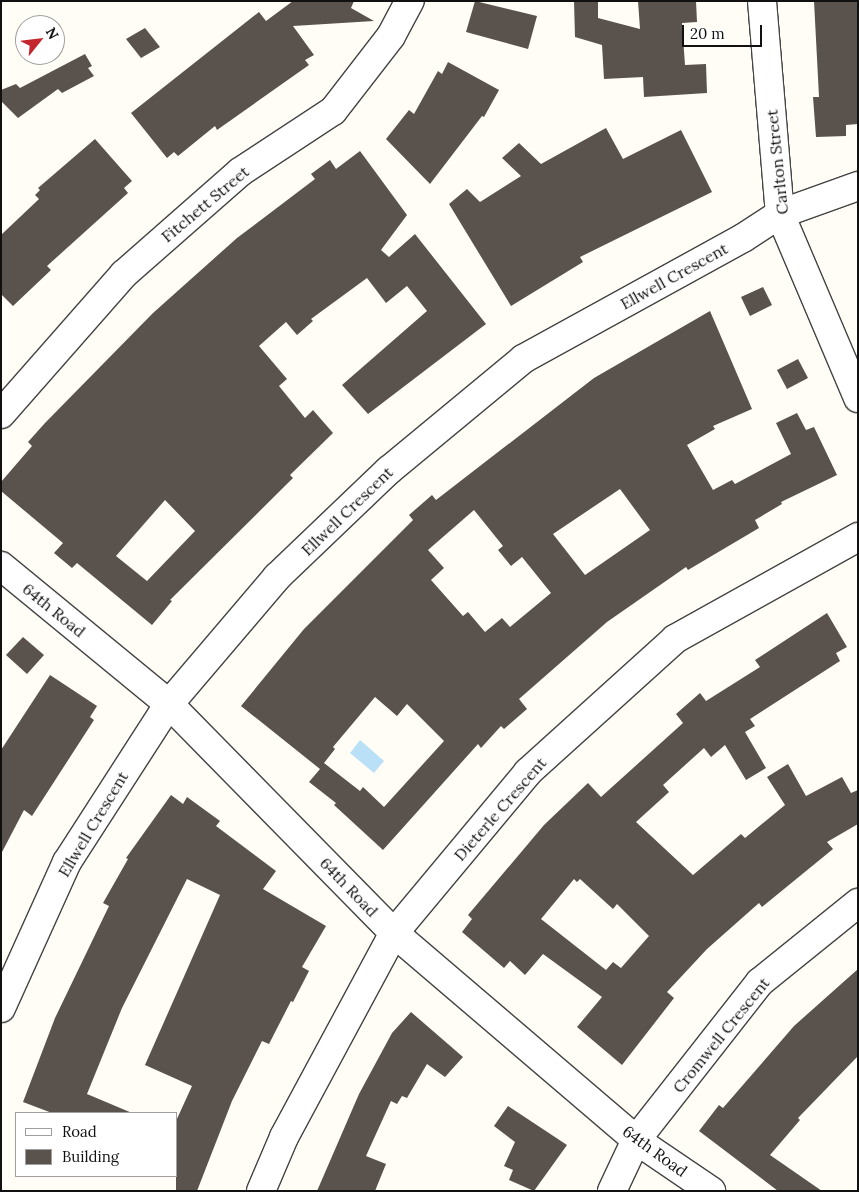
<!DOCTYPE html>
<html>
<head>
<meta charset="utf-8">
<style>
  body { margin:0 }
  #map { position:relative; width:859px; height:1192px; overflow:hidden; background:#fffdf5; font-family:Lora,serif }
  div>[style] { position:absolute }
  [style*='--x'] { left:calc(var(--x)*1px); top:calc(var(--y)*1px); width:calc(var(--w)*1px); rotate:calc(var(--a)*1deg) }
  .water>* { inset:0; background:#b9e0f7 }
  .building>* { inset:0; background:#5a524d }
  .roads { filter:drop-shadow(1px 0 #444) drop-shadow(-1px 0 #444) drop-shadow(0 1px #444) drop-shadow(0 -1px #444) }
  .street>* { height:28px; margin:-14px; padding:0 14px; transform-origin:14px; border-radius:14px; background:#fff }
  span { translate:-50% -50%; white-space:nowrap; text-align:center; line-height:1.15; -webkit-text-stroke:5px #fff; paint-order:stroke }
  .street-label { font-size:16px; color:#111 }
  .frame { position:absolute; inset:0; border:2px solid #111; pointer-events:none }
  .legend { position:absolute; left:15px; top:1112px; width:162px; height:65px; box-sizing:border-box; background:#fff; border:1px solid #a0a0a0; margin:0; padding:6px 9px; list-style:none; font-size:15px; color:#111 }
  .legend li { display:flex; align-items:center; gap:10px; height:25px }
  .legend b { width:25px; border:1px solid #a0a0a0 }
  .north { position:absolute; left:15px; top:15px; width:50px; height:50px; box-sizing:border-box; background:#fff; border:1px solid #a0a0a0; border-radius:50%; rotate:61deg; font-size:14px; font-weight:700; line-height:20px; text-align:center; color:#111 }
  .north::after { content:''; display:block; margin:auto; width:18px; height:22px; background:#c4262e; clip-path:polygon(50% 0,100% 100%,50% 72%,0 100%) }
  .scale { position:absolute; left:682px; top:25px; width:80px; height:22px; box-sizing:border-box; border:2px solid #111; border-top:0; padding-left:6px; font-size:15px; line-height:18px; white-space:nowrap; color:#111; -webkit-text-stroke:4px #fff; paint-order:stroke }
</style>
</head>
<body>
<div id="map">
  <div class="water">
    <div style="clip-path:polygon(360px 740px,384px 761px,374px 773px,350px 753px)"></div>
  </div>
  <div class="building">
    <div style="clip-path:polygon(293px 1px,354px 1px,351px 8px,374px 21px,293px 26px,314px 55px,305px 60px,309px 65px,217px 130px,215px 126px,178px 156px,174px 152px,167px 158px,131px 113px,259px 12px,266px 21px)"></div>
    <div style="clip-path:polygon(475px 1px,537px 16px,528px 49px,466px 32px)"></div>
    <div style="clip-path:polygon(574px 1px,598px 1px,598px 18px,640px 29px,638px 1px,696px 1px,697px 22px,682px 23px,685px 65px,706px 64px,707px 93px,644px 97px,643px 77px,604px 79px,602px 45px,575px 37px)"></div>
    <div style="clip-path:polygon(814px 1px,858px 1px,858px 124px,846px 125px,846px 136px,816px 137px,813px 97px,819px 97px)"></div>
    <div style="clip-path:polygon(145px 28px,160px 47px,141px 58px,126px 39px)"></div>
    <div style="clip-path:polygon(85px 54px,92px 66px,88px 68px,94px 76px,62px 93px,58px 89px,18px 118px,1px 101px,1px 90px,16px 84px,20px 88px)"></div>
    <div style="clip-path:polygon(448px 62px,499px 90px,484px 117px,482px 116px,430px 184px,386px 139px,409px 110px,414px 114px,438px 71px,442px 74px)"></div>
    <div style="clip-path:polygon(606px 128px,623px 159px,681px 130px,712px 192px,580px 257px,583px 262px,511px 306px,449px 204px,467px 189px,480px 202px,521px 176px,502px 158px,519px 143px,541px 164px)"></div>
    <div style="clip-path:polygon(95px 139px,132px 181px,124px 188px,128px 193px,47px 266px,51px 270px,13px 306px,1px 294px,1px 235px,39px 199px,35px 195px,40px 190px,38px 188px)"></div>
    <div style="clip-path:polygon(evenodd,360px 151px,407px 215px,381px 250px,389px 257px,415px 234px,486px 324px,368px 414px,342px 385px,427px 311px,407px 286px,386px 303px,367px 278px,311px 319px,313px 321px,297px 335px,286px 322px,259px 346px,287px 379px,279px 386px,305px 418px,313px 410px,333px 433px,290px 475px,293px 478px,170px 600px,172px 601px,152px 625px,77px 563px,72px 568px,54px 553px,63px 543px,1px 491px,1px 482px,32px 446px,28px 442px,45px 423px,153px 313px,237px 238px,315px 179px,311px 174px,330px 160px,336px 169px,360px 151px,165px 500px,195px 531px,147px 581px,116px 556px,165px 500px)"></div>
    <div style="clip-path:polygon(763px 287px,772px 305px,750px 316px,741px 297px)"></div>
    <div style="clip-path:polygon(evenodd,710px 311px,752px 409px,713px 426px,715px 429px,687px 445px,713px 490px,732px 480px,735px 484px,791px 454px,776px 423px,797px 413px,806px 430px,814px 427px,837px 475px,781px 502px,782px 504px,755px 520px,759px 528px,688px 570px,686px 567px,607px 622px,519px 699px,527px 709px,504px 729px,501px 726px,481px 748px,478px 744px,383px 850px,334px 805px,336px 803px,309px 782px,320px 769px,241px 706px,304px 629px,413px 520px,409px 515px,432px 495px,436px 500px,594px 378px,710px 311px,620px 489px,650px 530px,585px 575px,553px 534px,620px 489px,710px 311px,474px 510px,503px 546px,498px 550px,511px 566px,522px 557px,551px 593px,510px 627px,502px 618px,485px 632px,468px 612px,463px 616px,431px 580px,444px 568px,428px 550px,474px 510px,710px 311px,375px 697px,397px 716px,407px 704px,444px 741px,384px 807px,363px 787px,360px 791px,324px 763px,335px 749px,333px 747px,375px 697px)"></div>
    <div style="clip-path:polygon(798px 359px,808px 378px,787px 389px,777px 370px)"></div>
    <div style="clip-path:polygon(evenodd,827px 613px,847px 647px,836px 653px,840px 661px,750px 719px,755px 726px,745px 732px,766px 768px,746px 780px,725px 745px,711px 757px,704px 748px,663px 785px,669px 792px,636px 822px,693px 875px,741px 834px,745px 838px,785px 805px,767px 777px,788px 764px,806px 796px,842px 777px,851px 793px,858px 790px,858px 824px,827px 842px,833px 849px,762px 907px,759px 903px,707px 949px,667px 992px,674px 998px,622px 1065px,577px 1027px,602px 997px,543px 954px,525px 975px,510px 961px,504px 968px,462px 932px,472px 919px,468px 915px,544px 825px,588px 783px,601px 797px,683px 723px,676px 714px,700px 693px,706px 701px,760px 667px,755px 660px,827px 613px,574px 879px,577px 882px,580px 879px,613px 909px,617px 904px,649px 936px,621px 968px,613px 962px,606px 970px,541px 919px,574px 879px)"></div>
    <div style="clip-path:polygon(23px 637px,44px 655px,27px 674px,6px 655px)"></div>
    <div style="clip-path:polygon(50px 675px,97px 706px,90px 717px,94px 720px,32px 816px,24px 810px,1px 854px,1px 750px)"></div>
    <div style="clip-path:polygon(171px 795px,183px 804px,187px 797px,220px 821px,216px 826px,276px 871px,263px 889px,326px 926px,302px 967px,309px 971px,293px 1002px,291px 1001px,269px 1044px,262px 1041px,232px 1101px,197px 1191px,176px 1191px,176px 1121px,192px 1086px,145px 1065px,220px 895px,187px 879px,122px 1008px,87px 1094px,132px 1113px,52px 1113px,23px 1102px,55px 1018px,109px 906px,103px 903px,128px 859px,126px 858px)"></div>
    <div style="clip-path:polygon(858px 969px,858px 1056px,798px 1118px,800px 1120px,770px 1155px,822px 1191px,778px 1191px,699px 1131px,719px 1105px,723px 1108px,794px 1026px)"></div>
    <div style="clip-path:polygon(411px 1012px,463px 1057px,445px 1077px,427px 1064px,407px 1098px,402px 1096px,397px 1104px,391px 1101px,366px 1156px,386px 1164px,375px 1191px,317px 1191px,359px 1094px,392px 1033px)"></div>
    <div style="clip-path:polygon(508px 1106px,567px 1145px,534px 1191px,509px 1180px,513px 1170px,504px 1166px,515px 1142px,494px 1126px)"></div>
  </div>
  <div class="roads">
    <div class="street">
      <div style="--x:762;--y:1;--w:214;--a:85.2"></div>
      <div style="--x:780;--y:214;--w:200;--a:67"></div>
      <div style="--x:1;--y:414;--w:186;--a:-48.7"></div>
      <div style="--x:124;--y:274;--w:154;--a:-41.3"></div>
      <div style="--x:240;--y:172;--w:111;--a:-33.3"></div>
      <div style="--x:333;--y:111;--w:95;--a:-52.3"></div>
      <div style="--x:391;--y:36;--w:40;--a:-62"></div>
      <div style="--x:1;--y:566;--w:217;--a:39.4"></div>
      <div style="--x:169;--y:704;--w:321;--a:45.5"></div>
      <div style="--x:394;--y:933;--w:318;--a:40.5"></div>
      <div style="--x:636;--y:1140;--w:91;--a:34.2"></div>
      <div style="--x:1;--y:1008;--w:160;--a:-65.7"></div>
      <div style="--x:67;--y:862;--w:188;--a:-57.2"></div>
      <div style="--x:169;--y:704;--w:167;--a:-49.6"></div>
      <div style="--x:277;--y:577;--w:155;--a:-43.7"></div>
      <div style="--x:389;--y:470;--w:174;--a:-39.6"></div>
      <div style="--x:523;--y:359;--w:251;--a:-28.8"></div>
      <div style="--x:743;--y:238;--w:44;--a:-33"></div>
      <div style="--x:780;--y:214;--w:83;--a:-19.7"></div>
      <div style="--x:261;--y:1191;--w:59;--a:-66.9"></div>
      <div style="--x:284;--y:1137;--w:232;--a:-61.7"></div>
      <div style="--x:394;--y:933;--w:209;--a:-50.2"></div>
      <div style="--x:528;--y:772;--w:198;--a:-42.1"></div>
      <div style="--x:675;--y:639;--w:210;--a:-29.1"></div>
      <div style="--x:612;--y:1191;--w:56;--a:-64.8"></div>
      <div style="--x:636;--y:1140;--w:201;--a:-51.9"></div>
      <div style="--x:760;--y:982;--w:126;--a:-38.9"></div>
    </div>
  </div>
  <div class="street-label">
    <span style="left:777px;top:162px;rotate:-96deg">Carlton Street</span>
    <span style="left:205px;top:204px;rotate:-40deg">Fitchett Street</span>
    <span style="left:674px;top:276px;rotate:-29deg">Ellwell Crescent</span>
    <span style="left:347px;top:511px;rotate:-44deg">Ellwell Crescent</span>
    <span style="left:54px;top:610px;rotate:39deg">64th Road</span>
    <span style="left:500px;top:809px;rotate:-49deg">Dieterle Crescent</span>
    <span style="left:93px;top:824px;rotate:-59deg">Ellwell Crescent</span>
    <span style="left:349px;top:887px;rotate:46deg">64th Road</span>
    <span style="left:721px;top:1035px;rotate:-51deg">Cromwell Crescent</span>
    <span style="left:655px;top:1151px;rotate:36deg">64th Road</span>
  </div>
  <div class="frame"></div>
  <ul class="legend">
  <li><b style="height:6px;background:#fff"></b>Road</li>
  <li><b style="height:14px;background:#5a524d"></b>Building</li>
  </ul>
  <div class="north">N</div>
  <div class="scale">20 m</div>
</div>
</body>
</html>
